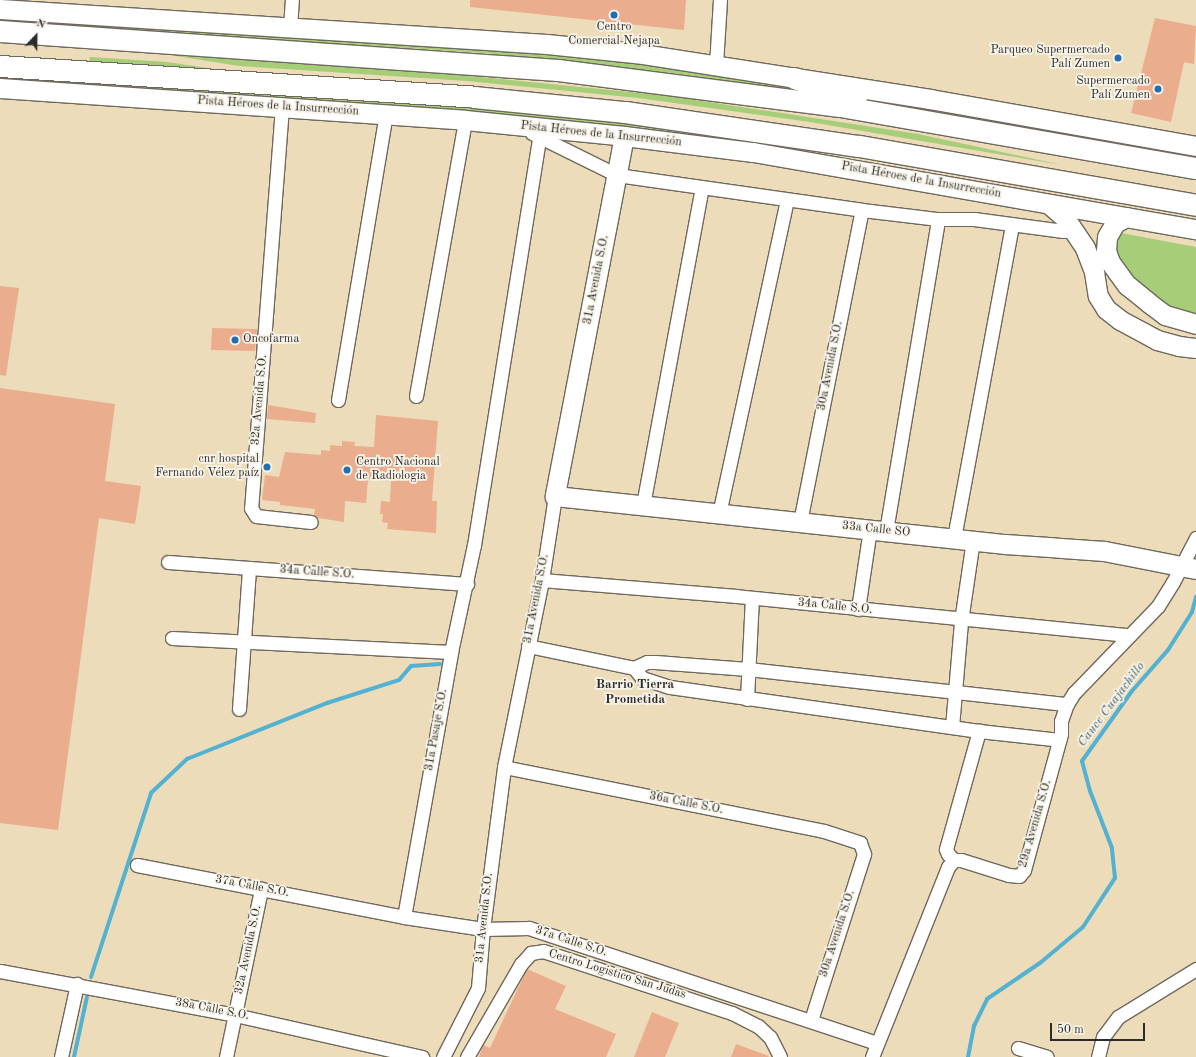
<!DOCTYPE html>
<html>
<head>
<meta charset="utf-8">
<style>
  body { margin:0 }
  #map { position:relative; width:1196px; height:1057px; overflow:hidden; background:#eddcb9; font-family:"Old Standard TT",serif }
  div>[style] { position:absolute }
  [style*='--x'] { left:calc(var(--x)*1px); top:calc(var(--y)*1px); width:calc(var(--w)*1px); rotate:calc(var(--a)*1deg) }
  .green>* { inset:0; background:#a6cd78 }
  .stream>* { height:4px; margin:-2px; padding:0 2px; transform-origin:2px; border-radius:2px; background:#53b1d2 }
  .building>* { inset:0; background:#eaad8d }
  .roads { filter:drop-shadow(1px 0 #6f695d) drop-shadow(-1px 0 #6f695d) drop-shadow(0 1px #6f695d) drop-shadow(0 -1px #6f695d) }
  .street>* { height:13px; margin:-6.5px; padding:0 6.5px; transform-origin:6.5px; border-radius:6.5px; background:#fff }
  .secondary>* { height:19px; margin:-9.5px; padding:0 9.5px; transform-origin:9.5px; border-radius:9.5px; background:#fff }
  .primary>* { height:21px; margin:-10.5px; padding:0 10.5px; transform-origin:10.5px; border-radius:10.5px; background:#fff }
  .dots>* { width:11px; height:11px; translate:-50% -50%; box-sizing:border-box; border:2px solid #f7f3e8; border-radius:50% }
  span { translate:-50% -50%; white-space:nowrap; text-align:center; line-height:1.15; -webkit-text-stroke:3.5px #f7f3e8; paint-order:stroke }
  .poi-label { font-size:12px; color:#2b2b2b }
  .right { translate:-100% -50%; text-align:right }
  .left { translate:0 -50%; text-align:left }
  .street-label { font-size:12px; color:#2b2b2b }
  .neighbourhood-label { font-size:13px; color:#2b2b2b; font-weight:700 }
  .water-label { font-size:13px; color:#395a65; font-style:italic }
  .north { position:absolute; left:16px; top:16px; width:40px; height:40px; -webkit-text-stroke:3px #f7f3e8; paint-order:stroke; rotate:22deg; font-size:11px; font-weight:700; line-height:16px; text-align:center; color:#2b2b2b }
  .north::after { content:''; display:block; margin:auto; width:14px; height:18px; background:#2b2b2b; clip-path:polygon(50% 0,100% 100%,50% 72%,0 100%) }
  .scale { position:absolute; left:1050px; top:1023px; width:95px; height:18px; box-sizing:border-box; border:2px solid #2b2b2b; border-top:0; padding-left:5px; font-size:12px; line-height:14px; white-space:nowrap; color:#2b2b2b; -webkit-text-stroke:3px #f7f3e8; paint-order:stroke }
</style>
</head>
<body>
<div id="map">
  <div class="green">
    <div style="clip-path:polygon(3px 16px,576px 56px,764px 79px,820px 94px,680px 74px,485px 53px,2px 22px)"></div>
    <div style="clip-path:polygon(170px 55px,451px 74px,670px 96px,918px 134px,1062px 165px,810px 122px,638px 98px,467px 81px,239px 66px)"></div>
    <div style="clip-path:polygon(90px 57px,167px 62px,215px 69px,89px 62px)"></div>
    <div style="clip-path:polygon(0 74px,465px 104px,712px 132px,655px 130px,417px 107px,0 80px)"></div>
    <div style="clip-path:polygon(1116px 232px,1196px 247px,1196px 318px,1168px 309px,1135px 284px,1112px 252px)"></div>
  </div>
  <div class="stream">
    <div style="--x:91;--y:977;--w:194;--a:-71.9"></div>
    <div style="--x:151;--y:793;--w:50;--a:-43.4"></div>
    <div style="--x:187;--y:759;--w:151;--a:-21.8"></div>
    <div style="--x:327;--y:703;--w:76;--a:-17.7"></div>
    <div style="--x:399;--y:680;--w:18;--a:-49"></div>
    <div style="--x:411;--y:666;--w:29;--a:-4"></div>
    <div style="--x:74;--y:1057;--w:61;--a:-77.8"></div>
    <div style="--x:968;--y:1057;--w:32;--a:-79"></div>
    <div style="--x:974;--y:1026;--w:30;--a:-64"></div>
    <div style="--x:987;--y:999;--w:64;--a:-34.2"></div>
    <div style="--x:1040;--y:963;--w:56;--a:-39.9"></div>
    <div style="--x:1083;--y:927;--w:59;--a:-56.9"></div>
    <div style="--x:1115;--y:878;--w:30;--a:-96"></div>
    <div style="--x:1112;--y:848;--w:61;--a:-111.1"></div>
    <div style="--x:1090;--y:791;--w:31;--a:-105"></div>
    <div style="--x:1082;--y:761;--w:86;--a:-54.5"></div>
    <div style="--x:1132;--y:691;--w:55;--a:-48.7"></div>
    <div style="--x:1168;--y:650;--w:45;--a:-57.7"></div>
    <div style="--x:1192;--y:612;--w:16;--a:-75"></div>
  </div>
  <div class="building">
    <div style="clip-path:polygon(470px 0,686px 0,684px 30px,470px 7px)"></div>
    <div style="clip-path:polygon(1155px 18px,1196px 26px,1194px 64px,1184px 62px,1171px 122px,1131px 113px)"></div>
    <div style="clip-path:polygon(0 286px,19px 288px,6px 376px,0 375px)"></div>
    <div style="clip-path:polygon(212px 328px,257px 329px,255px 351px,211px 350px)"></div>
    <div style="clip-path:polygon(0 388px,115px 404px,105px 481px,141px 486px,135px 524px,99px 518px,58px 830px,0 823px)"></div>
    <div style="clip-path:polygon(268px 405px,316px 413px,315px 423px,267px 419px)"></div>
    <div style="clip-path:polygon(376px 415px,438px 421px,432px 501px,437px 501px,436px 533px,387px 529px,388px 523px,382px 522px,383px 514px,380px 514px,381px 501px,390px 502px,391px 481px,368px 479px,366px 503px,345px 501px,344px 522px,318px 518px,314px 515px,315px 509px,280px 505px,280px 502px,262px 500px,265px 475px,279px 477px,285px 452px,321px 455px,321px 450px,330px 451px,330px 445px,342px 446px,342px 441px,355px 442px,354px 446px,374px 447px)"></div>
    <div style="clip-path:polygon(527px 969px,566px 986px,555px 1009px,616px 1034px,606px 1057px,479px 1057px,483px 1045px,490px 1048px)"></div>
    <div style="clip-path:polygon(652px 1012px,679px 1023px,665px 1057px,634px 1057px)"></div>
    <div style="clip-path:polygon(736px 1044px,769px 1056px,768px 1057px,731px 1057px)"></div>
  </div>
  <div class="roads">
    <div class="street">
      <div style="--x:290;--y:27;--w:27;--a:-86"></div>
      <div style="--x:716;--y:65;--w:65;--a:-86.5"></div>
      <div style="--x:282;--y:107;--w:402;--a:94.4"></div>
      <div style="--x:251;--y:508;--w:9;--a:58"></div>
      <div style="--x:256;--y:516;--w:55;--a:6.2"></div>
      <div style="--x:532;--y:133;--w:95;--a:26.3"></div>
      <div style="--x:617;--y:175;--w:247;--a:8.1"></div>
      <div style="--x:862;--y:210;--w:77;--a:6.8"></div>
      <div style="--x:938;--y:219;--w:36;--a:0"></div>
      <div style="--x:974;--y:219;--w:90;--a:7.7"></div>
      <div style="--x:1063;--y:231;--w:10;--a:-11"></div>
      <div style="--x:416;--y:396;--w:280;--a:-79.9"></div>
      <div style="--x:338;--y:400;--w:290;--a:-80.5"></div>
      <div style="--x:643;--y:505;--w:323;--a:-79.5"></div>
      <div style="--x:719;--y:514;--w:321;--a:-77.8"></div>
      <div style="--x:800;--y:522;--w:318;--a:-78.8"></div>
      <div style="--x:886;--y:531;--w:316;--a:-80.5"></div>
      <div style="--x:954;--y:538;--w:319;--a:-79.5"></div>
      <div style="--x:168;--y:562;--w:300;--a:4.2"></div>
      <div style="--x:542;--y:580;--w:195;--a:4.7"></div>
      <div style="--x:736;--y:596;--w:395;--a:5.7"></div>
      <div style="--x:858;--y:609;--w:81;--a:-81.5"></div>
      <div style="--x:172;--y:638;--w:279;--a:2.9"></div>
      <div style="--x:528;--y:646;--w:108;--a:11.7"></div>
      <div style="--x:634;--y:668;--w:14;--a:-25"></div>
      <div style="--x:647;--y:662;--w:8;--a:0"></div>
      <div style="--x:655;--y:662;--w:93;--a:4.3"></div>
      <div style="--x:748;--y:669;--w:321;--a:6.3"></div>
      <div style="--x:634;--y:668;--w:13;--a:51"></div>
      <div style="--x:642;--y:678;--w:29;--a:18"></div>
      <div style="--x:670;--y:687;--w:312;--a:8.1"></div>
      <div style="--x:979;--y:731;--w:81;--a:6.3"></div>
      <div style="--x:747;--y:699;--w:101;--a:-87.2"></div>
      <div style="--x:239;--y:709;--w:141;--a:-85.9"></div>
      <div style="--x:952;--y:727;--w:106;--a:-85.1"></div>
      <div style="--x:961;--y:621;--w:82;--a:-81.6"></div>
      <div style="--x:504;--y:767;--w:326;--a:11.3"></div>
      <div style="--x:824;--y:831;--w:38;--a:18"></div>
      <div style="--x:860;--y:843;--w:12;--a:70"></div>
      <div style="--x:864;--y:854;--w:174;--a:107.7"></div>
      <div style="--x:954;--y:860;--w:8;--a:-135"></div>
      <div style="--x:948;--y:854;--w:5;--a:-112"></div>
      <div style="--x:946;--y:849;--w:123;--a:-74.4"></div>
      <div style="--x:137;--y:865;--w:272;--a:11"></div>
      <div style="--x:404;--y:917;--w:80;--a:8.6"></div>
      <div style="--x:483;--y:929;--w:46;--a:-1.2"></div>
      <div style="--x:529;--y:928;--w:366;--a:18.3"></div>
      <div style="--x:404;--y:917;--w:269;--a:-79.9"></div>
      <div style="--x:451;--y:652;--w:109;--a:-77.9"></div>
      <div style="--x:474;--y:545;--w:413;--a:-80.9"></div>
      <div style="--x:0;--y:971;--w:239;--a:10.6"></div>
      <div style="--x:235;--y:1015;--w:192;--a:12.7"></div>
      <div style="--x:1018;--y:1048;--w:30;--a:17"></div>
      <div style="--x:61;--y:1057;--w:75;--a:-77.6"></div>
      <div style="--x:226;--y:1057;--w:172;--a:-78.2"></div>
      <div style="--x:443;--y:1057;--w:77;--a:-63.1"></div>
      <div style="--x:478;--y:988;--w:59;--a:-85.2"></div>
      <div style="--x:483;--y:929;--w:163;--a:-82.6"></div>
      <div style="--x:504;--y:767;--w:191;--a:-78.5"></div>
      <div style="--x:542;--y:580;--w:85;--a:-81.2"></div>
      <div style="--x:467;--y:1057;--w:108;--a:-59.9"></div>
      <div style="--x:521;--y:964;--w:15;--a:-48"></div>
      <div style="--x:531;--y:953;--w:12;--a:-9"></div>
      <div style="--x:543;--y:951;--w:199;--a:18.2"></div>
      <div style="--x:732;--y:1013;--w:29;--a:27"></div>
      <div style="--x:758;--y:1026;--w:16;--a:43"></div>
      <div style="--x:770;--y:1037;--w:22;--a:63"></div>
      <div style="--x:872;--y:1057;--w:205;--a:-68.2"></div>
      <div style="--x:948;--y:867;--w:9;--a:-49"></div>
      <div style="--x:954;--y:860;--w:7;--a:0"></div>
      <div style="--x:961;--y:860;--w:50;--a:17.4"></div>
      <div style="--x:1009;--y:875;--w:10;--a:6"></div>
      <div style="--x:1019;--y:876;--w:8;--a:-50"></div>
      <div style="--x:1024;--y:870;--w:141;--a:-74.8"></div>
      <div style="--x:1061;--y:734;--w:13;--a:-90"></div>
      <div style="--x:1061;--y:721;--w:18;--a:-71"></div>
      <div style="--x:1067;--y:704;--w:13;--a:-58"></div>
      <div style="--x:1074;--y:693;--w:121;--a:-46"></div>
      <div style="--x:1158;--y:606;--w:28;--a:-58"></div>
      <div style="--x:1173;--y:582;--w:50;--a:-62.4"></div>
      <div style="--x:1098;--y:1057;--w:21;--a:-76"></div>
      <div style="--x:1103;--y:1037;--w:25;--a:-53"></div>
      <div style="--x:1118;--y:1017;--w:92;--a:-31.6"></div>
    </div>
    <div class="secondary">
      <div style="--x:0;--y:9;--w:548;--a:3.66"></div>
      <div style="--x:547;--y:44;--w:97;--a:5.9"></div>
      <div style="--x:643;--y:54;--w:291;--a:8.9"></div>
      <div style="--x:930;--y:99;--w:270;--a:10"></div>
      <div style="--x:0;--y:88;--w:466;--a:3.9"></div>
      <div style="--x:465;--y:120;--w:160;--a:5.7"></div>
      <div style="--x:624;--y:136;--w:130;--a:7.1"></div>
      <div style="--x:753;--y:152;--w:450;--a:9.9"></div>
      <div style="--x:624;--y:136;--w:367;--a:100.9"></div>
      <div style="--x:555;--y:496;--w:453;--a:6.1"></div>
      <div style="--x:1005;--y:544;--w:99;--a:4"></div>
      <div style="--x:1104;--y:551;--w:94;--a:11.1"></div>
      <div style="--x:1049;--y:204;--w:21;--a:41"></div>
      <div style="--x:1065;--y:218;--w:36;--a:56"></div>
      <div style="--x:1085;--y:248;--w:26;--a:69"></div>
      <div style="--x:1094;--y:272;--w:24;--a:81"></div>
      <div style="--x:1098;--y:296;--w:15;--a:58"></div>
      <div style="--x:1106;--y:309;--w:18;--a:38"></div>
      <div style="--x:1120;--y:320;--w:42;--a:28.4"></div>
      <div style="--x:1157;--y:340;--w:23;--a:15"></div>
      <div style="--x:1179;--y:346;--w:17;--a:7"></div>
      <div style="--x:1126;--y:217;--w:13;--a:151"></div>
      <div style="--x:1115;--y:223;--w:16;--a:120"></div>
      <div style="--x:1107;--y:237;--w:14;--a:94"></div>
      <div style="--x:1106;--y:251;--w:12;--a:70"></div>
      <div style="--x:1110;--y:262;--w:29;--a:54"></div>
      <div style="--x:1127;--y:285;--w:28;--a:39"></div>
      <div style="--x:1149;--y:303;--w:20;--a:37"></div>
      <div style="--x:1165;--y:315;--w:32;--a:16"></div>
    </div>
    <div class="primary">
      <div style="--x:0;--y:31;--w:559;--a:4"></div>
      <div style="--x:558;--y:70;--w:284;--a:7.3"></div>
      <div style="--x:840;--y:106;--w:361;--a:9.9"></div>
      <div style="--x:0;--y:66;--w:475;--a:3.7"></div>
      <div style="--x:474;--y:97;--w:152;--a:5.7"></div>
      <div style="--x:625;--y:112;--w:236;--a:8.3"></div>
      <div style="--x:859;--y:146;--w:342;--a:9.9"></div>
      <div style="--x:794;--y:78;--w:65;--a:17.9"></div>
    </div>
  </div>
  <div class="dots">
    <div style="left:614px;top:15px;background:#1f6fb2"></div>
    <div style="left:1118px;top:58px;background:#1f6fb2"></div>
    <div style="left:1158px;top:89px;background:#1f6fb2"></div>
    <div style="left:235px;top:340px;background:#1f6fb2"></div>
    <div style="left:267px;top:467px;background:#1f6fb2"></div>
    <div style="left:347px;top:470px;background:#1f6fb2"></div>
  </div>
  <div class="poi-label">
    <span style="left:614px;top:35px">Centro<br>Comercial Nejapa</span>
    <span class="right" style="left:1110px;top:58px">Parqueo Supermercado<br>Palí Zumen</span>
    <span class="right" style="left:1150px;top:89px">Supermercado<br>Palí Zumen</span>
    <span class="left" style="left:243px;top:340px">Oncofarma</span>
    <span class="right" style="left:259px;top:467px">cnr hospital<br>Fernando Vélez paíz</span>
    <span class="left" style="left:356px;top:470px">Centro Nacional<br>de Radiologia</span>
  </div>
  <div class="street-label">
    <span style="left:278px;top:107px;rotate:4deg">Pista Héroes de la Insurrección</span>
    <span style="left:601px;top:135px;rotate:6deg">Pista Héroes de la Insurrección</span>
    <span style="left:921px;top:181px;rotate:10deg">Pista Héroes de la Insurrección</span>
    <span style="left:597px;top:280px;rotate:-79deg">31a Avenida S.O.</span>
    <span style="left:831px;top:366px;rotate:-79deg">30a Avenida S.O.</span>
    <span style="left:260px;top:400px;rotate:-85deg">32a Avenida S.O.</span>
    <span style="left:876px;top:530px;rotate:6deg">33a Calle SO</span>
    <span style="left:317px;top:573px;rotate:4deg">34a Calle S.O.</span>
    <span style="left:537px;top:599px;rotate:-79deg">31a Avenida S.O.</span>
    <span style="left:835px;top:607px;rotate:6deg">34a Calle S.O.</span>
    <span style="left:437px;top:730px;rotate:-80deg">31a Pasaje S.O.</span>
    <span style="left:686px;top:804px;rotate:11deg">36a Calle S.O.</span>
    <span style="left:1036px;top:824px;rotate:-74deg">29a Avenida S.O.</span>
    <span style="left:252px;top:887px;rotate:11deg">37a Calle S.O.</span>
    <span style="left:485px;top:918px;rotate:-84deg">31a Avenida S.O.</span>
    <span style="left:838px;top:934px;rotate:-72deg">30a Avenida S.O.</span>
    <span style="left:571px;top:942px;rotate:18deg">37a Calle S.O.</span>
    <span style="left:249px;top:950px;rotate:-78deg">32a Avenida S.O.</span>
    <span style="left:617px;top:975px;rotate:17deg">Centro Logistico San Judas</span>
    <span style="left:212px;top:1010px;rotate:11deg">38a Calle S.O.</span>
  </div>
  <div class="neighbourhood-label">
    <span style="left:635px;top:693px">Barrio Tierra<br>Prometida</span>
  </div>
  <div class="water-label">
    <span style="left:1112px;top:705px;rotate:-53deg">Cauce Cuajachillo</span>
  </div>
  <div class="north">N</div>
  <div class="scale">50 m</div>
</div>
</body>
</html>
